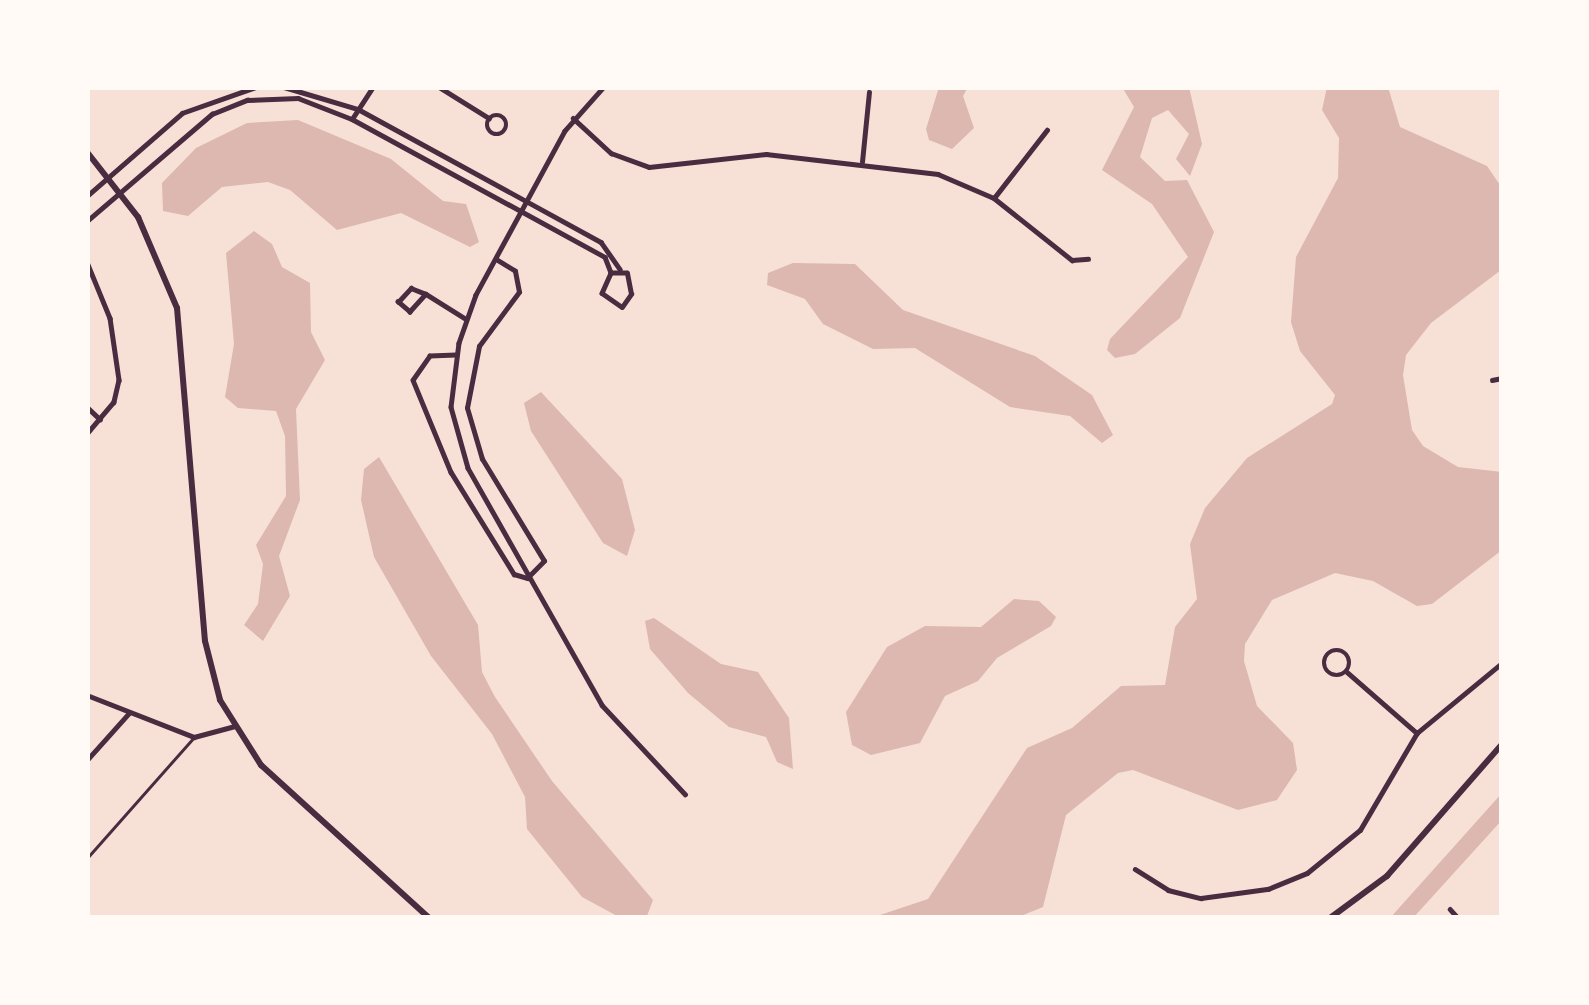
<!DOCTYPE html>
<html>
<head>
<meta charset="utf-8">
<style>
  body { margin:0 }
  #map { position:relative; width:1589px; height:1005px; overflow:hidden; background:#f7e1d7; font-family:"Work Sans",sans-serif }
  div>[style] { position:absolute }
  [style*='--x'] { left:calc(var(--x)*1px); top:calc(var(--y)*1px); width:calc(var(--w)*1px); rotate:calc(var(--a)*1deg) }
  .water>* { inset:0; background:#dcb8b0 }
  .service>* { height:3px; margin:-1.5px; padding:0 1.5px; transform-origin:1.5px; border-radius:1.5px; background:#4a2c40 }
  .minor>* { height:4.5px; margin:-2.25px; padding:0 2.25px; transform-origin:2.25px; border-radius:2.25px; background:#4a2c40 }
  .minor>.ring { margin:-2.25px; padding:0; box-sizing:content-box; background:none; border:4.5px solid #4a2c40; border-radius:50% }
  .tertiary>* { height:6px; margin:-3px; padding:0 3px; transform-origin:3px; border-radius:3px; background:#4a2c40 }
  span { translate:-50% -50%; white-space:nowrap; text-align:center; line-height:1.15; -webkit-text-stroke:9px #fffaf5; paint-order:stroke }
  .frame { position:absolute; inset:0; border:90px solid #fffaf5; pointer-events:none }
</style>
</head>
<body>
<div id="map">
  <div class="water">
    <div style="clip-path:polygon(939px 87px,968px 87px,963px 96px,974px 128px,952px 149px,929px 140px,926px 129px)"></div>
    <div style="clip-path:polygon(1122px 87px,1189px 87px,1202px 144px,1190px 176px,1176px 159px,1189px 134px,1168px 110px,1152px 118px,1140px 157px,1165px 181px,1187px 180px,1214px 232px,1180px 318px,1135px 354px,1115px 358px,1107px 350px,1110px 339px,1188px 257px,1152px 204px,1102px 170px,1134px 107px)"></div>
    <div style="clip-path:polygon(1327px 87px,1388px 87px,1400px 127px,1487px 166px,1502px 188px,1501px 270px,1431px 323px,1406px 355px,1403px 375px,1412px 430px,1423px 446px,1458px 467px,1502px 472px,1502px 550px,1432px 604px,1417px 606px,1373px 581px,1335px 573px,1272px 600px,1245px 644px,1244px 661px,1257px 706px,1293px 743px,1297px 770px,1277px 800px,1238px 810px,1133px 770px,1118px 773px,1066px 815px,1043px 907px,1016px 918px,871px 918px,928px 899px,1027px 748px,1072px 728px,1121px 686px,1165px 685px,1175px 627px,1197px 599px,1190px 544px,1205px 508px,1247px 458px,1332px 404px,1335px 395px,1300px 351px,1291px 322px,1296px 257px,1338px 178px,1339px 138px,1322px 110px)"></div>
    <div style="clip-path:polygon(298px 120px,391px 159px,443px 201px,466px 204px,479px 242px,470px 247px,401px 213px,337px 230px,290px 190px,268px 182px,222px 187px,188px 216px,163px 211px,162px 183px,196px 148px,247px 123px)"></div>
    <div style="clip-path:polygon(254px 231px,272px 244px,282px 267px,310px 283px,311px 332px,325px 360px,296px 409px,300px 500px,279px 556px,290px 596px,263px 641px,244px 625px,258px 604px,263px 564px,256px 545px,286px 496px,285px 436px,276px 411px,238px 408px,225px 397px,234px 344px,226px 253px)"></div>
    <div style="clip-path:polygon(793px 263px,855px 264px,903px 310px,1035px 356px,1092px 395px,1113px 435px,1102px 443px,1070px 416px,1010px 407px,915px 348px,873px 349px,823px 324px,805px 299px,767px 285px,768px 273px)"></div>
    <div style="clip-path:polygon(541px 392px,622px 479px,635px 530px,627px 556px,603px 543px,531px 431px,524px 403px)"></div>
    <div style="clip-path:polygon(379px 457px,478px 625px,482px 672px,495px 697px,552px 781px,653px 900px,647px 916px,619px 917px,582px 897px,527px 829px,525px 797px,492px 734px,431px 656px,374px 557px,361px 500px,364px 469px)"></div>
    <div style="clip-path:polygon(1014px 599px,1039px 601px,1056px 617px,1051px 626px,997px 658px,978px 681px,945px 696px,920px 743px,871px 755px,852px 745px,846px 712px,887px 647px,925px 626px,981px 627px)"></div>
    <div style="clip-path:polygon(654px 618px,721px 664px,758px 672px,789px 718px,793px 769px,777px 762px,766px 737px,729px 727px,688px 693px,650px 649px,645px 621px)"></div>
    <div style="clip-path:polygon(1502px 793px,1502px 820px,1413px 918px,1390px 918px)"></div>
  </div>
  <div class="service">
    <div style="--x:87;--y:858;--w:160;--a:-48.5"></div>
  </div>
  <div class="minor">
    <div style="--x:284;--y:87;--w:77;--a:16.6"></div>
    <div style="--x:358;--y:109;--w:277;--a:28.7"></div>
    <div style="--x:601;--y:242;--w:33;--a:55"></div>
    <div style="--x:439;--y:87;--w:59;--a:31.8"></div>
    <div style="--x:604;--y:87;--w:59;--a:131.6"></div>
    <div style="--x:565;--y:131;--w:187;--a:118.5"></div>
    <div style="--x:476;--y:295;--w:51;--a:109.5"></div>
    <div style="--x:459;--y:343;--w:64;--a:97.1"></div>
    <div style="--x:451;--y:407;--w:63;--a:74.4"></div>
    <div style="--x:468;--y:468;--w:272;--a:60.5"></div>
    <div style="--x:602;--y:705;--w:122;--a:47"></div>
    <div class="ring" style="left:487px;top:115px;width:15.5px;height:15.5px"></div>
    <div style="--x:573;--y:118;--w:52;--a:42.6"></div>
    <div style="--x:611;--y:153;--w:40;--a:20.2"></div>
    <div style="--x:649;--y:167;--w:118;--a:-6.3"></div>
    <div style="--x:766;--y:154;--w:173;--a:6.6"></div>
    <div style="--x:938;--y:174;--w:61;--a:23.2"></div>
    <div style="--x:994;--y:198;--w:100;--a:38.5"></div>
    <div style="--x:1072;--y:260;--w:16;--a:-4"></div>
    <div style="--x:352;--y:119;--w:38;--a:-57"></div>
    <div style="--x:862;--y:162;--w:70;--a:-84.3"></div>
    <div style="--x:87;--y:196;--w:126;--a:-41.1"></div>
    <div style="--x:182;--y:113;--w:78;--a:-19.4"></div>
    <div style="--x:994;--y:198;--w:86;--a:-52.1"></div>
    <div style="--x:87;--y:221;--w:165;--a:-40.6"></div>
    <div style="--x:212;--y:114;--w:38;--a:-22"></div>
    <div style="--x:247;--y:100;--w:51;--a:-2.2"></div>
    <div style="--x:298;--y:98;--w:58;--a:21.3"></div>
    <div style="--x:352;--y:119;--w:288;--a:28.6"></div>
    <div style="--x:605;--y:257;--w:17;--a:69"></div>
    <div style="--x:611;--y:273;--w:22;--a:114"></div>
    <div style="--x:602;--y:293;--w:24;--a:35"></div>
    <div style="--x:622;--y:307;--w:16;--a:-55"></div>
    <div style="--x:631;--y:294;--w:21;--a:-101"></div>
    <div style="--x:627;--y:273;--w:16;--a:180"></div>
    <div style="--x:87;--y:262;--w:61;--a:67.7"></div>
    <div style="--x:110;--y:318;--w:63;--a:81.7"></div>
    <div style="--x:119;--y:380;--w:23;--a:103"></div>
    <div style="--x:114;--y:402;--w:42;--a:130.2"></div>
    <div style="--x:426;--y:294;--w:24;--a:132"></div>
    <div style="--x:410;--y:312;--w:16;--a:-140"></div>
    <div style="--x:398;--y:302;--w:19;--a:-47"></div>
    <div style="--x:411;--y:288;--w:16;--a:22"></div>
    <div style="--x:426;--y:294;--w:47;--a:32"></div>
    <div style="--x:456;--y:355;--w:26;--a:178"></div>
    <div style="--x:430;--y:356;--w:29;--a:125"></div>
    <div style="--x:413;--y:380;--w:100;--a:67.6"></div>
    <div style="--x:451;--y:472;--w:120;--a:58.3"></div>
    <div style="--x:514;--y:574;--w:14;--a:17"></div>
    <div style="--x:527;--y:578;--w:24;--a:-45"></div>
    <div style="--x:544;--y:561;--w:119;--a:-121.3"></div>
    <div style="--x:482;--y:459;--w:53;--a:-106.4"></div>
    <div style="--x:467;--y:408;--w:63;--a:-79"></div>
    <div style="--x:479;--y:346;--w:67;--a:-53.5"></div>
    <div style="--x:519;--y:292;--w:21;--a:-101"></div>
    <div style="--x:515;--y:271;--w:21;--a:-149"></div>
    <div style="--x:1492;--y:380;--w:10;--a:-11"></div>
    <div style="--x:87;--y:407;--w:18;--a:43"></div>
    <div class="ring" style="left:1324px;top:650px;width:21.5px;height:21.5px"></div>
    <div style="--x:1347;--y:672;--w:93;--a:41.1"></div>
    <div style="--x:87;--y:695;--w:115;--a:21.4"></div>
    <div style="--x:194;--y:737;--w:42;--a:-15"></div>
    <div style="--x:87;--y:760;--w:63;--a:-48.2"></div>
    <div style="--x:1135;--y:869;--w:39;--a:32"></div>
    <div style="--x:1168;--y:890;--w:34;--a:14"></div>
    <div style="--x:1201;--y:898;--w:68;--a:-7.7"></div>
    <div style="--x:1268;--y:889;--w:42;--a:-22.3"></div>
    <div style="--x:1307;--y:873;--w:68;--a:-39.1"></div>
    <div style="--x:1360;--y:830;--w:113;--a:-59.6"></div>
    <div style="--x:1417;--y:733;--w:110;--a:-39.5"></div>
    <div style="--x:1450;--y:909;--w:12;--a:48"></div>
  </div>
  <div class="tertiary">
    <div style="--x:87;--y:152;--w:83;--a:51.9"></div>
    <div style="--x:138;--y:217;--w:99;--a:66.8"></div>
    <div style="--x:177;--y:308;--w:334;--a:85.2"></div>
    <div style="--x:205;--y:641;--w:61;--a:75.7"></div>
    <div style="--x:220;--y:700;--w:77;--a:57.8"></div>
    <div style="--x:261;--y:765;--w:227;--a:42.3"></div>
    <div style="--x:1330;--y:918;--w:71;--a:-36.4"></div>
    <div style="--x:1387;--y:876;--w:175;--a:-48.9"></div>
  </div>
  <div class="frame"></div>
</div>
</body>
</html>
